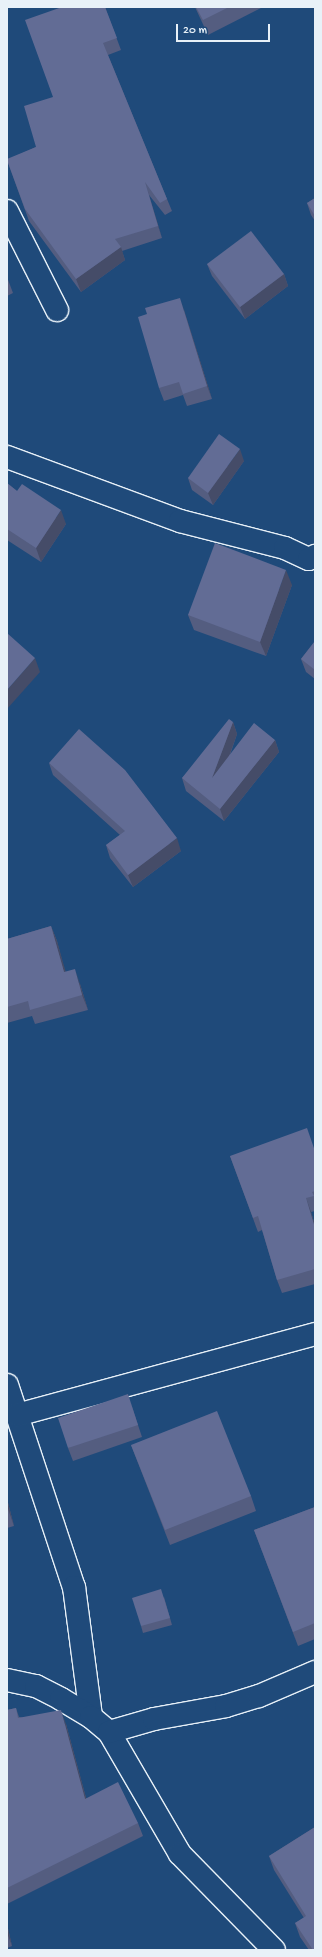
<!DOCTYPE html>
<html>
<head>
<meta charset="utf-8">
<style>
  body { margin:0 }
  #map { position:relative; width:322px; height:1957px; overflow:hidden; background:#1f4a7a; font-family:"Gochi Hand",sans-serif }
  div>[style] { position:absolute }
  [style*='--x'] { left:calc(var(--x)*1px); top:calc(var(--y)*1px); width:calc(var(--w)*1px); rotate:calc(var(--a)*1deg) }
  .roads { filter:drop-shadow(1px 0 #e8f1f8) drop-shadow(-1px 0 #e8f1f8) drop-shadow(0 1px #e8f1f8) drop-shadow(0 -1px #e8f1f8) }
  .minor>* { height:22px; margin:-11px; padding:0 11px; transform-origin:11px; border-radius:11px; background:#1f4a7a }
  .wall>* { inset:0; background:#545d80 }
  .shaded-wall>* { inset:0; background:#454c68 }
  .building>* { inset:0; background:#626c95 }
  span { translate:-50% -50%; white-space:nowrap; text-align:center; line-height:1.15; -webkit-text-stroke:3px #1f4a7a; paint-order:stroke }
  .frame { position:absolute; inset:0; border:8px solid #e8f1f8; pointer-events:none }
  .scale { position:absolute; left:176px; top:24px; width:94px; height:18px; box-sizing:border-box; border:2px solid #e8f1f8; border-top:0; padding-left:5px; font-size:12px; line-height:14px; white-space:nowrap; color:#e8f1f8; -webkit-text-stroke:3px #1f4a7a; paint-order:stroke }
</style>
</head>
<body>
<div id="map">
  <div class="roads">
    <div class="minor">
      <div style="--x:7;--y:211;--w:111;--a:63.2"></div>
      <div style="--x:7;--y:457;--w:184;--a:20.3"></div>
      <div style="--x:180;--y:521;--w:108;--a:14.4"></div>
      <div style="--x:285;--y:548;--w:26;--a:25"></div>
      <div style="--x:309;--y:559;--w:7;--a:-27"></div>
      <div style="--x:7;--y:1385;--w:213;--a:71.7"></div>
      <div style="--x:74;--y:1587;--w:131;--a:82.5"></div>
      <div style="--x:17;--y:1415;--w:309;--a:-15.2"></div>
      <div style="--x:7;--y:1680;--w:30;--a:12"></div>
      <div style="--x:36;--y:1686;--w:28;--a:27"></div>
      <div style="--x:61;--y:1699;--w:35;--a:31"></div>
      <div style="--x:91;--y:1717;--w:23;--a:40"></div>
      <div style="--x:109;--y:1732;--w:141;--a:59.8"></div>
      <div style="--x:180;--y:1854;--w:134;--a:45.6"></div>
      <div style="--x:109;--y:1732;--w:47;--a:-16.1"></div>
      <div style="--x:154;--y:1719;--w:73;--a:-10.2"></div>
      <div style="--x:226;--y:1706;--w:34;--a:-17"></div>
      <div style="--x:259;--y:1696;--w:61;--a:-23.2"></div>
    </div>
  </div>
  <div class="wall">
    <div style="clip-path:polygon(105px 7px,121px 50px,108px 55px,167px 199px,172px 211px,165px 215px,149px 195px,162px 238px,122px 251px,125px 260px,81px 292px,29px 221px,7px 160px,36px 147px)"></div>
    <div style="clip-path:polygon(195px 7px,263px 7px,208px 35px)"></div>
    <div style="clip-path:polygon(315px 198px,315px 221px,311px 215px,307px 203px)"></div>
    <div style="clip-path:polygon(207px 264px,284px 274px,288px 286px,245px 319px,212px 276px)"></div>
    <div style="clip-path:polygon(7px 277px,13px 293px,7px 296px)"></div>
    <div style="clip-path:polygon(184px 310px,212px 399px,187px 406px,183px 395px,164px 401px,159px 388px)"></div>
    <div style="clip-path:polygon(244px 461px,213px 505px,192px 490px,188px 478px)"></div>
    <div style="clip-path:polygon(7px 483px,17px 491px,66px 524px,41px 562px,7px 540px)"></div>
    <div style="clip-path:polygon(292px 585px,266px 656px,194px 630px,188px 615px)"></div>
    <div style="clip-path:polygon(315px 641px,315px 679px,306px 672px,301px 659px)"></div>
    <div style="clip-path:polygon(233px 722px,237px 734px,230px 755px,275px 740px,279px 752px,224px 821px,186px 791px,182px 778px)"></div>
    <div style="clip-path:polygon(49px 763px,181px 851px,133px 887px,110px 858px,106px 845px,120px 835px,53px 775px)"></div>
    <div style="clip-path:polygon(51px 926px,57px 941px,65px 972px,80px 984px,88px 1010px,35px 1024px,32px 1016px,7px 1023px,7px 939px)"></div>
    <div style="clip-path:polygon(315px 1151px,315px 1211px,311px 1212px,315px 1225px,315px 1284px,282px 1293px,277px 1280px,262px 1230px,258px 1232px,230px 1156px)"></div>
    <div style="clip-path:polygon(132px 1407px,142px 1437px,73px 1461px,68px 1448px)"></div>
    <div style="clip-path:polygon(131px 1445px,251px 1496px,256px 1511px,170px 1545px)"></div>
    <div style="clip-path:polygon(7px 1499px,14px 1526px,7px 1528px)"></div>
    <div style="clip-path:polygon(315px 1507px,315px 1639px,298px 1646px,254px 1530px)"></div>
    <div style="clip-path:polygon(164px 1597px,172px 1625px,143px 1633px,141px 1626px)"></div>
    <div style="clip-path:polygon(16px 1708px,19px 1717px,66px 1724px,86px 1798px,138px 1823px,143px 1836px,7px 1904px,7px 1710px)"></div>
    <div style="clip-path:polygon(315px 1827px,315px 1950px,309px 1950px,300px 1937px,295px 1923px,304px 1918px,274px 1870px,269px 1856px)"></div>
    <div style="clip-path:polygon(7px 1924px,12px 1946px,7px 1948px)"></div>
  </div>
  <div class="shaded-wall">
    <div style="clip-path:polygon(145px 182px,149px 195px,162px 238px,158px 226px)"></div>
    <div style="clip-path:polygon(121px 247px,125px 260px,81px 292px,76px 279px)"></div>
    <div style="clip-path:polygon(284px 274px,288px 286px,245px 319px,240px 307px)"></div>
    <div style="clip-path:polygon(180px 298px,184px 310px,212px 399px,207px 386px)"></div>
    <div style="clip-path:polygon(240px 449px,244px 461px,213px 505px,208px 493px)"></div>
    <div style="clip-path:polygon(61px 510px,66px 524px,41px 562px,36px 548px)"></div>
    <div style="clip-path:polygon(286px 570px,292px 585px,266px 656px,260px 642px)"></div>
    <div style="clip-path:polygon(35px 658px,40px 672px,7px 709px,7px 690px)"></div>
    <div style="clip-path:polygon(233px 722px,237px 734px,217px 790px,212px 778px)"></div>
    <div style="clip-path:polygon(275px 740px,279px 752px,224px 821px,220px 809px)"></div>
    <div style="clip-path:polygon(177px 838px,181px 851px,133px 887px,128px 875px)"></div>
    <div style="clip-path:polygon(51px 926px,57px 941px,70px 987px,64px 972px)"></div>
    <div style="clip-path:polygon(75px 969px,80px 984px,88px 1010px,82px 995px)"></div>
    <div style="clip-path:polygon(306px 1198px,311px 1212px,315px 1225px,315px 1228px)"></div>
    <div style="clip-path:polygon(7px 1499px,14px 1526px,7px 1506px)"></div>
    <div style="clip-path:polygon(61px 1710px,66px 1724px,90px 1812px,85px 1799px)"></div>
    <div style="clip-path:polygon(7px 1924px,12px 1946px,7px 1933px)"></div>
  </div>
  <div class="building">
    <div style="clip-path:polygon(62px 7px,105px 7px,117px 38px,103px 43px,167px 199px,160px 203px,145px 182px,158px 226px,115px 239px,121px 247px,76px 279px,25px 209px,7px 160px,7px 159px,36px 147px,24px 106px,53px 97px,25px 20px)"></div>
    <div style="clip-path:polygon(196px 7px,229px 7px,203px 20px)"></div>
    <div style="clip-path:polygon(315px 198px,315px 216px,307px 203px)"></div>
    <div style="clip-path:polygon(251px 231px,284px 274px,240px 307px,207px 264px)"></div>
    <div style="clip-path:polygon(180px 298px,207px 386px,183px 394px,179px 382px,159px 388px,138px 317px,147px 314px,145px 308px)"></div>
    <div style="clip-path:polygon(219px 434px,240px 449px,208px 493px,188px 478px)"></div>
    <div style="clip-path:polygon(7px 483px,17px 491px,22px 484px,61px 510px,36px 548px,7px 529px)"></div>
    <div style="clip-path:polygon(215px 543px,286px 570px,260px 642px,188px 615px)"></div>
    <div style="clip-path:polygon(7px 633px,35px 658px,7px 690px)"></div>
    <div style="clip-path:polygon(315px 641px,315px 670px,301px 659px)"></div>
    <div style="clip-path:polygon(229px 719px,233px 722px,212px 778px,254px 723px,275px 740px,220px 809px,182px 778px)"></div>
    <div style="clip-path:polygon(79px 729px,125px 770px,177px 838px,128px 875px,106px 845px,125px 831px,49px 763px)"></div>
    <div style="clip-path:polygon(51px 926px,64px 972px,75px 969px,82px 995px,30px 1010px,28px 1001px,7px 1007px,7px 939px)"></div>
    <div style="clip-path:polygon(307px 1128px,315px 1151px,315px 1191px,312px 1192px,314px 1196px,306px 1198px,315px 1228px,315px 1269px,277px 1280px,258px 1216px,253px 1218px,230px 1156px)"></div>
    <div style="clip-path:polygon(128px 1394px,138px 1425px,68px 1448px,58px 1418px)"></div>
    <div style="clip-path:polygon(217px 1411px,251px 1496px,165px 1530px,131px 1445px)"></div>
    <div style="clip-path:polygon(315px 1507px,315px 1623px,293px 1632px,254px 1530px)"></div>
    <div style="clip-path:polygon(161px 1589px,170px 1618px,141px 1626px,132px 1598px)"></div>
    <div style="clip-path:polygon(16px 1708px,18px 1718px,61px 1710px,85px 1799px,118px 1782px,138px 1823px,7px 1888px,7px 1710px)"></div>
    <div style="clip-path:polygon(315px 1827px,315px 1950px,313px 1950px,295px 1923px,306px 1916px,269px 1856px)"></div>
  </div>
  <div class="frame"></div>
  <div class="scale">20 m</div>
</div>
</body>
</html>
